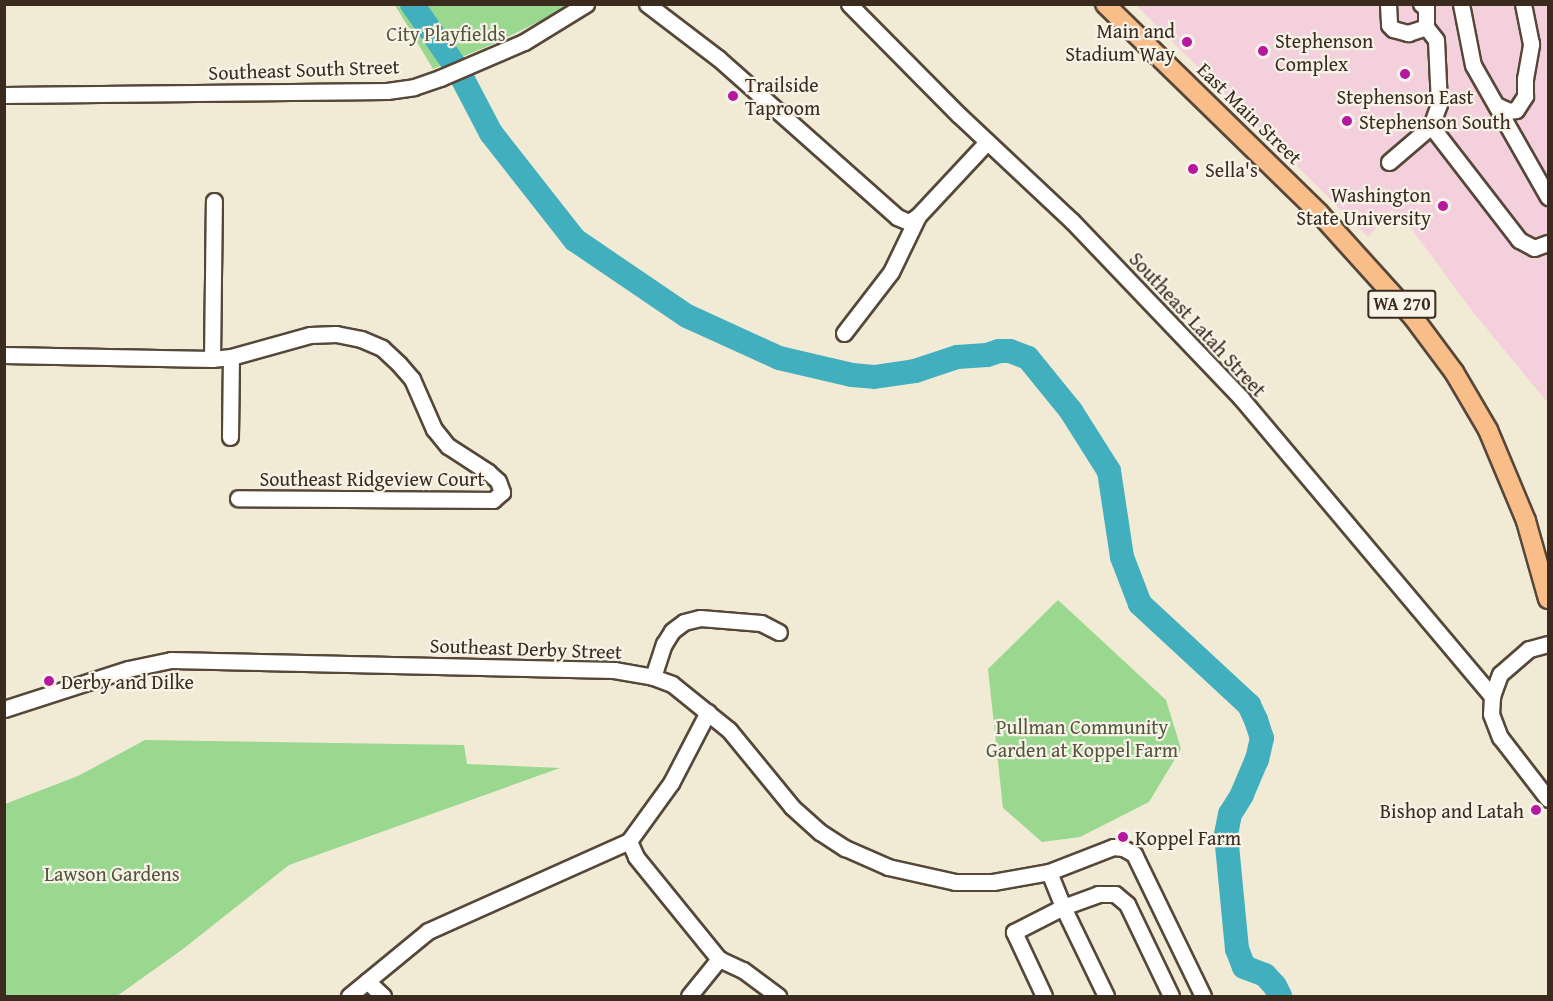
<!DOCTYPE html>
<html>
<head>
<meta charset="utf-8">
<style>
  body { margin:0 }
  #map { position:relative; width:1553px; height:1001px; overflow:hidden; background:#f1ead5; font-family:"Gentium Book Plus",serif }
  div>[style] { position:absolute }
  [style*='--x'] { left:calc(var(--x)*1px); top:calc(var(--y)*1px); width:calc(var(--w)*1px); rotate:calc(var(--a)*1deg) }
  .built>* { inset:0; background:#f4cfdc }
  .green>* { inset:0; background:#99d88e }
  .river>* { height:24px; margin:-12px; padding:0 12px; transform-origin:12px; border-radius:12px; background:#41afbe }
  .roads { filter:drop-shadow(2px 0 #564739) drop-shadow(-2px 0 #564739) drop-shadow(0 2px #564739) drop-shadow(0 -2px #564739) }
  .minor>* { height:15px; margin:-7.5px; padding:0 7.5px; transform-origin:7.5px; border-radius:7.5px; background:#fff }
  .major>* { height:18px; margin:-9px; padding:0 9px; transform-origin:9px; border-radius:9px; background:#f8bd89 }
  .dots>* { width:16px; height:16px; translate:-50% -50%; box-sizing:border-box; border:3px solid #f7f3e8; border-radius:50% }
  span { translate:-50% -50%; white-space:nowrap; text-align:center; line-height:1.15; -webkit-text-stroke:4.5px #f7f3e8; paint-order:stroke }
  .shield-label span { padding:2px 4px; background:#f7f3e8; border:2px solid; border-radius:4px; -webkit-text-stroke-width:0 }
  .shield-label { font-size:18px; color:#3b2a1e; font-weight:700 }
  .poi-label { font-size:20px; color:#3b2a1e }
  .right { translate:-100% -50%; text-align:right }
  .left { translate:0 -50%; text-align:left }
  .park-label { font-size:20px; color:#52563a }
  .street-label { font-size:20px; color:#3b2a1e }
  .frame { position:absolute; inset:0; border:6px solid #3b2a1e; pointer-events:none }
</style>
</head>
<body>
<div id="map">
  <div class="built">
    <div style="clip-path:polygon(1136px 5px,1548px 5px,1548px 403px,1473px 312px,1411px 228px,1392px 210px,1368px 237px)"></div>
  </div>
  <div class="green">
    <div style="clip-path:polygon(395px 5px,573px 5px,493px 44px,433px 69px)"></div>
    <div style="clip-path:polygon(1058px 600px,1166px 700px,1181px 749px,1149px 802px,1080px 837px,1042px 842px,1003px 808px,988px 669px)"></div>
    <div style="clip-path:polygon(145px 740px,464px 745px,467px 764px,560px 768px,289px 865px,183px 949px,117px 996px,5px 996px,5px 804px,78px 776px)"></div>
  </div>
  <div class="river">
    <div style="--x:412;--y:4;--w:80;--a:55.1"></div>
    <div style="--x:458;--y:70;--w:71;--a:62.4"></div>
    <div style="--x:491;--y:133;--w:136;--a:51.9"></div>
    <div style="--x:575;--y:240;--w:135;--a:34.2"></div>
    <div style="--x:687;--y:316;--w:101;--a:24.5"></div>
    <div style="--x:779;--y:358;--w:75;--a:13.1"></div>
    <div style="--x:852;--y:375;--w:22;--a:5"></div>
    <div style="--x:874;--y:377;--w:41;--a:-8.3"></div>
    <div style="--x:915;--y:371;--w:44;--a:-18.4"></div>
    <div style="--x:957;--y:357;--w:30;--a:-4"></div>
    <div style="--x:987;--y:355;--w:13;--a:-18"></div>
    <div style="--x:999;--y:351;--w:11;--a:0"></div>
    <div style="--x:1010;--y:351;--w:19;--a:21"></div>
    <div style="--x:1028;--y:358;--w:68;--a:50.9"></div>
    <div style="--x:1071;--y:411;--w:71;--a:57.7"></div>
    <div style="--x:1109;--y:471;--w:87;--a:81.4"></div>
    <div style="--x:1122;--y:557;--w:50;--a:69"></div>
    <div style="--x:1140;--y:604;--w:149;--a:42.8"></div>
    <div style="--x:1249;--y:705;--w:17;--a:65"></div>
    <div style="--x:1256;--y:720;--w:19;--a:72"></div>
    <div style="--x:1262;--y:738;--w:22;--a:103"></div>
    <div style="--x:1257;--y:759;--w:39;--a:113"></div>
    <div style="--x:1242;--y:795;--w:22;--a:122"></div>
    <div style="--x:1230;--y:814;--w:21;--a:101"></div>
    <div style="--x:1226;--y:835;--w:115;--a:84.5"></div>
    <div style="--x:1237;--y:949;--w:19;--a:69"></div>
    <div style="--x:1244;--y:967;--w:22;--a:21"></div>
    <div style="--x:1265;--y:975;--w:15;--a:48"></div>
    <div style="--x:1275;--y:986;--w:11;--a:63"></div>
  </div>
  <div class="roads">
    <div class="minor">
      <div style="--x:647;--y:4;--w:89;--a:37.3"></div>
      <div style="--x:718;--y:58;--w:239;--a:41.6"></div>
      <div style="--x:897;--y:217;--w:13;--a:23"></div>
      <div style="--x:909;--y:222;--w:11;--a:-34"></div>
      <div style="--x:849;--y:4;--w:156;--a:45.3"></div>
      <div style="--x:959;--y:115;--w:155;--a:43.2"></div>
      <div style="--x:1072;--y:221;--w:245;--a:46.3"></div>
      <div style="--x:1241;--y:398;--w:390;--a:49.9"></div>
      <div style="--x:1388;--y:4;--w:21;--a:87"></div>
      <div style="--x:1389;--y:25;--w:6;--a:45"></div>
      <div style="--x:1393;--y:29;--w:16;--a:15"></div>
      <div style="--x:1408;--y:33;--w:19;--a:-18"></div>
      <div style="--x:1421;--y:4;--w:6;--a:31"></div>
      <div style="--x:1426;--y:7;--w:20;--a:90"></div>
      <div style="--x:1426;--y:27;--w:16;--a:52"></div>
      <div style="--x:1436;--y:40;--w:64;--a:87.3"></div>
      <div style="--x:1439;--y:104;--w:23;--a:110"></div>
      <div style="--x:1461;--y:4;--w:62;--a:78.9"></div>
      <div style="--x:1473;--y:65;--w:152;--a:60.4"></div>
      <div style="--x:4;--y:95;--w:383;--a:-0.6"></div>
      <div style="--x:387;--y:91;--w:27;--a:-8"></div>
      <div style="--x:414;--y:87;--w:28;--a:-19"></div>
      <div style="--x:440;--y:78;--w:91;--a:-23.2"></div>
      <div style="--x:524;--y:42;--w:73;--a:-31.5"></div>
      <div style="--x:1496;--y:105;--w:14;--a:25"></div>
      <div style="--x:1509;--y:111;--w:7;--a:-8"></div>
      <div style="--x:1516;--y:110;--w:17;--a:-57"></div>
      <div style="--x:1525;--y:96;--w:17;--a:-90"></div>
      <div style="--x:1525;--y:79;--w:36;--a:-80"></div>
      <div style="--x:1531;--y:44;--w:41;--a:-101.3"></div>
      <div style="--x:1389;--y:162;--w:55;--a:-40.6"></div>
      <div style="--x:1431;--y:126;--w:144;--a:52.3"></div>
      <div style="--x:1519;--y:240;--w:17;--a:28"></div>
      <div style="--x:1534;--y:248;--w:15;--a:-20"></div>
      <div style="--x:844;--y:333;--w:77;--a:-52.4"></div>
      <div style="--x:891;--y:272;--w:62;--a:-64.3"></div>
      <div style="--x:918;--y:216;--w:101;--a:-47"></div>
      <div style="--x:4;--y:355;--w:208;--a:1.1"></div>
      <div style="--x:212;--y:359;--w:19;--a:-6"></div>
      <div style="--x:231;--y:357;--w:82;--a:-15.6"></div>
      <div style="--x:310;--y:335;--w:26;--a:-2"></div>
      <div style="--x:336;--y:334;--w:25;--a:11"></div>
      <div style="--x:361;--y:339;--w:23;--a:23"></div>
      <div style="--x:382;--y:348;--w:23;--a:43"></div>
      <div style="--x:399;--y:364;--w:20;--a:49"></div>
      <div style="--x:412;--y:379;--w:55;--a:66.3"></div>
      <div style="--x:434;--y:429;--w:22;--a:51"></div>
      <div style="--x:448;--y:446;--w:48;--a:33"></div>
      <div style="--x:488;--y:472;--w:13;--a:42"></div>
      <div style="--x:498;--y:481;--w:12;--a:70"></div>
      <div style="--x:502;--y:492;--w:12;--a:138"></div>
      <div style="--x:493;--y:500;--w:255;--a:-179.6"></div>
      <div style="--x:212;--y:359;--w:158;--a:-89.3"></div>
      <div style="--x:230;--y:437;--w:80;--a:-89.3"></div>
      <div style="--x:1548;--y:644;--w:20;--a:165"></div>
      <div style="--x:1529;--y:649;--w:38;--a:139"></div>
      <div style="--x:1500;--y:674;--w:23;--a:110"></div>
      <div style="--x:1492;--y:696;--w:18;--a:93"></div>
      <div style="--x:1491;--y:714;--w:25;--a:69"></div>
      <div style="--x:1500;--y:737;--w:78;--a:52.3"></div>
      <div style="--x:653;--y:677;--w:35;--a:-72"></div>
      <div style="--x:664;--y:644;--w:15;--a:-58"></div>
      <div style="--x:672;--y:631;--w:15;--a:-37"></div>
      <div style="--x:684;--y:622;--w:16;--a:-14"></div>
      <div style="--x:700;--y:618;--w:61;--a:4.7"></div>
      <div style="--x:761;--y:623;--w:20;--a:27"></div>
      <div style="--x:4;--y:709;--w:130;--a:-17.9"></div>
      <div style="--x:128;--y:669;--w:44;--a:-11.8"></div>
      <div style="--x:171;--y:660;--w:443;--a:1.3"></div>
      <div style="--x:614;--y:670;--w:40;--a:10"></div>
      <div style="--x:653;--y:677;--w:20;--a:20"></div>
      <div style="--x:672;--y:684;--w:73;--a:38.9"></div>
      <div style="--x:729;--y:730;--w:99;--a:50.7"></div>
      <div style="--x:792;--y:807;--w:38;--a:42"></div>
      <div style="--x:820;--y:832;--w:30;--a:33"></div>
      <div style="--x:845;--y:848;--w:47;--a:23.8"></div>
      <div style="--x:888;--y:867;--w:69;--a:12.6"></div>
      <div style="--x:955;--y:882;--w:38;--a:0"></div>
      <div style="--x:993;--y:882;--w:57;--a:-10.1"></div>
      <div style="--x:1049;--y:872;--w:69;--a:-21.3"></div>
      <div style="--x:1113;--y:847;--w:10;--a:6"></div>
      <div style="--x:1123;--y:848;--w:13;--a:29"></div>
      <div style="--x:1134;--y:854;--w:158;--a:64.1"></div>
      <div style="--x:629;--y:841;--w:17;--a:66"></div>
      <div style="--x:636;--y:857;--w:132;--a:50.9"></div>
      <div style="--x:719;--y:959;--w:26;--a:25"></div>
      <div style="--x:743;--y:970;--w:44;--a:36.6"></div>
      <div style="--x:1049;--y:872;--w:38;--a:68"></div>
      <div style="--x:1063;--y:907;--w:99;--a:64.2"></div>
      <div style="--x:367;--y:981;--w:22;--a:43"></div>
      <div style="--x:349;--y:996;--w:102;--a:-39.4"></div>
      <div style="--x:428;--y:931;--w:220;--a:-24.1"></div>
      <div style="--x:629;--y:841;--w:72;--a:-54.1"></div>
      <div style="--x:671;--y:783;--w:80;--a:-62.5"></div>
      <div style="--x:689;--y:996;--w:48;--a:-51"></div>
      <div style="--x:1044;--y:996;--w:71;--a:-115.1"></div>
      <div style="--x:1014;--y:932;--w:55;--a:-27"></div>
      <div style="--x:1063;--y:907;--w:37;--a:-20"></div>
      <div style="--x:1098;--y:894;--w:17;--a:0"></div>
      <div style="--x:1115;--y:894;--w:16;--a:40"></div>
      <div style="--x:1127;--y:904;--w:102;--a:64.4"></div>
    </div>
    <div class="major">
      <div style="--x:1105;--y:4;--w:299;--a:44.3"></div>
      <div style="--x:1319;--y:213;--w:140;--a:47.9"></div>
      <div style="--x:1413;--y:317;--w:69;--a:53.3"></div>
      <div style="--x:1454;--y:372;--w:67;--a:59.6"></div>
      <div style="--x:1488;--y:430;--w:99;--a:67.3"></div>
      <div style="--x:1526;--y:521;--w:81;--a:74.2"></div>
    </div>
  </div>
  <div class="dots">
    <div style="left:1187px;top:42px;background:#b5179e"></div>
    <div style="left:1263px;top:51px;background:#b5179e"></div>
    <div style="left:1405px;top:74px;background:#b5179e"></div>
    <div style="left:733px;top:96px;background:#b5179e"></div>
    <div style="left:1347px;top:121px;background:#b5179e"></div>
    <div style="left:1193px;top:169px;background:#b5179e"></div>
    <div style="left:1443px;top:206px;background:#b5179e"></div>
    <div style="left:49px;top:681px;background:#b5179e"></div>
    <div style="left:1536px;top:810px;background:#b5179e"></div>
    <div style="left:1123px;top:837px;background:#b5179e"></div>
  </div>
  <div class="shield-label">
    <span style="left:1402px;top:304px">WA 270</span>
  </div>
  <div class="poi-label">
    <span class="right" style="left:1175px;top:42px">Main and<br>Stadium Way</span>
    <span class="left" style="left:1275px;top:52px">Stephenson<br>Complex</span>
    <span class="left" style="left:745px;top:96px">Trailside<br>Taproom</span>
    <span style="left:1405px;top:96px">Stephenson East</span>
    <span class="left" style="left:1359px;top:121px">Stephenson South</span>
    <span class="left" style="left:1205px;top:169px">Sella's</span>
    <span class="right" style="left:1431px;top:206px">Washington<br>State University</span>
    <span class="left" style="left:61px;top:681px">Derby and Dilke</span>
    <span class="right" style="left:1524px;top:810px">Bishop and Latah</span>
    <span class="left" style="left:1135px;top:837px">Koppel Farm</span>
  </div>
  <div class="park-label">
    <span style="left:446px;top:33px">City Playfields</span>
    <span style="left:1082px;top:738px">Pullman Community<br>Garden at Koppel Farm</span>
    <span style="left:112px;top:873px">Lawson Gardens</span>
  </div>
  <div class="street-label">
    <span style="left:304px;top:69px;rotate:-2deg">Southeast South Street</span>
    <span style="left:1250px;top:113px;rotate:44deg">East Main Street</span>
    <span style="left:1198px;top:324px;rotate:47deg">Southeast Latah Street</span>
    <span style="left:372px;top:478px">Southeast Ridgeview Court</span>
    <span style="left:526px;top:648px;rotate:2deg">Southeast Derby Street</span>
  </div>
  <div class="frame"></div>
</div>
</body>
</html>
